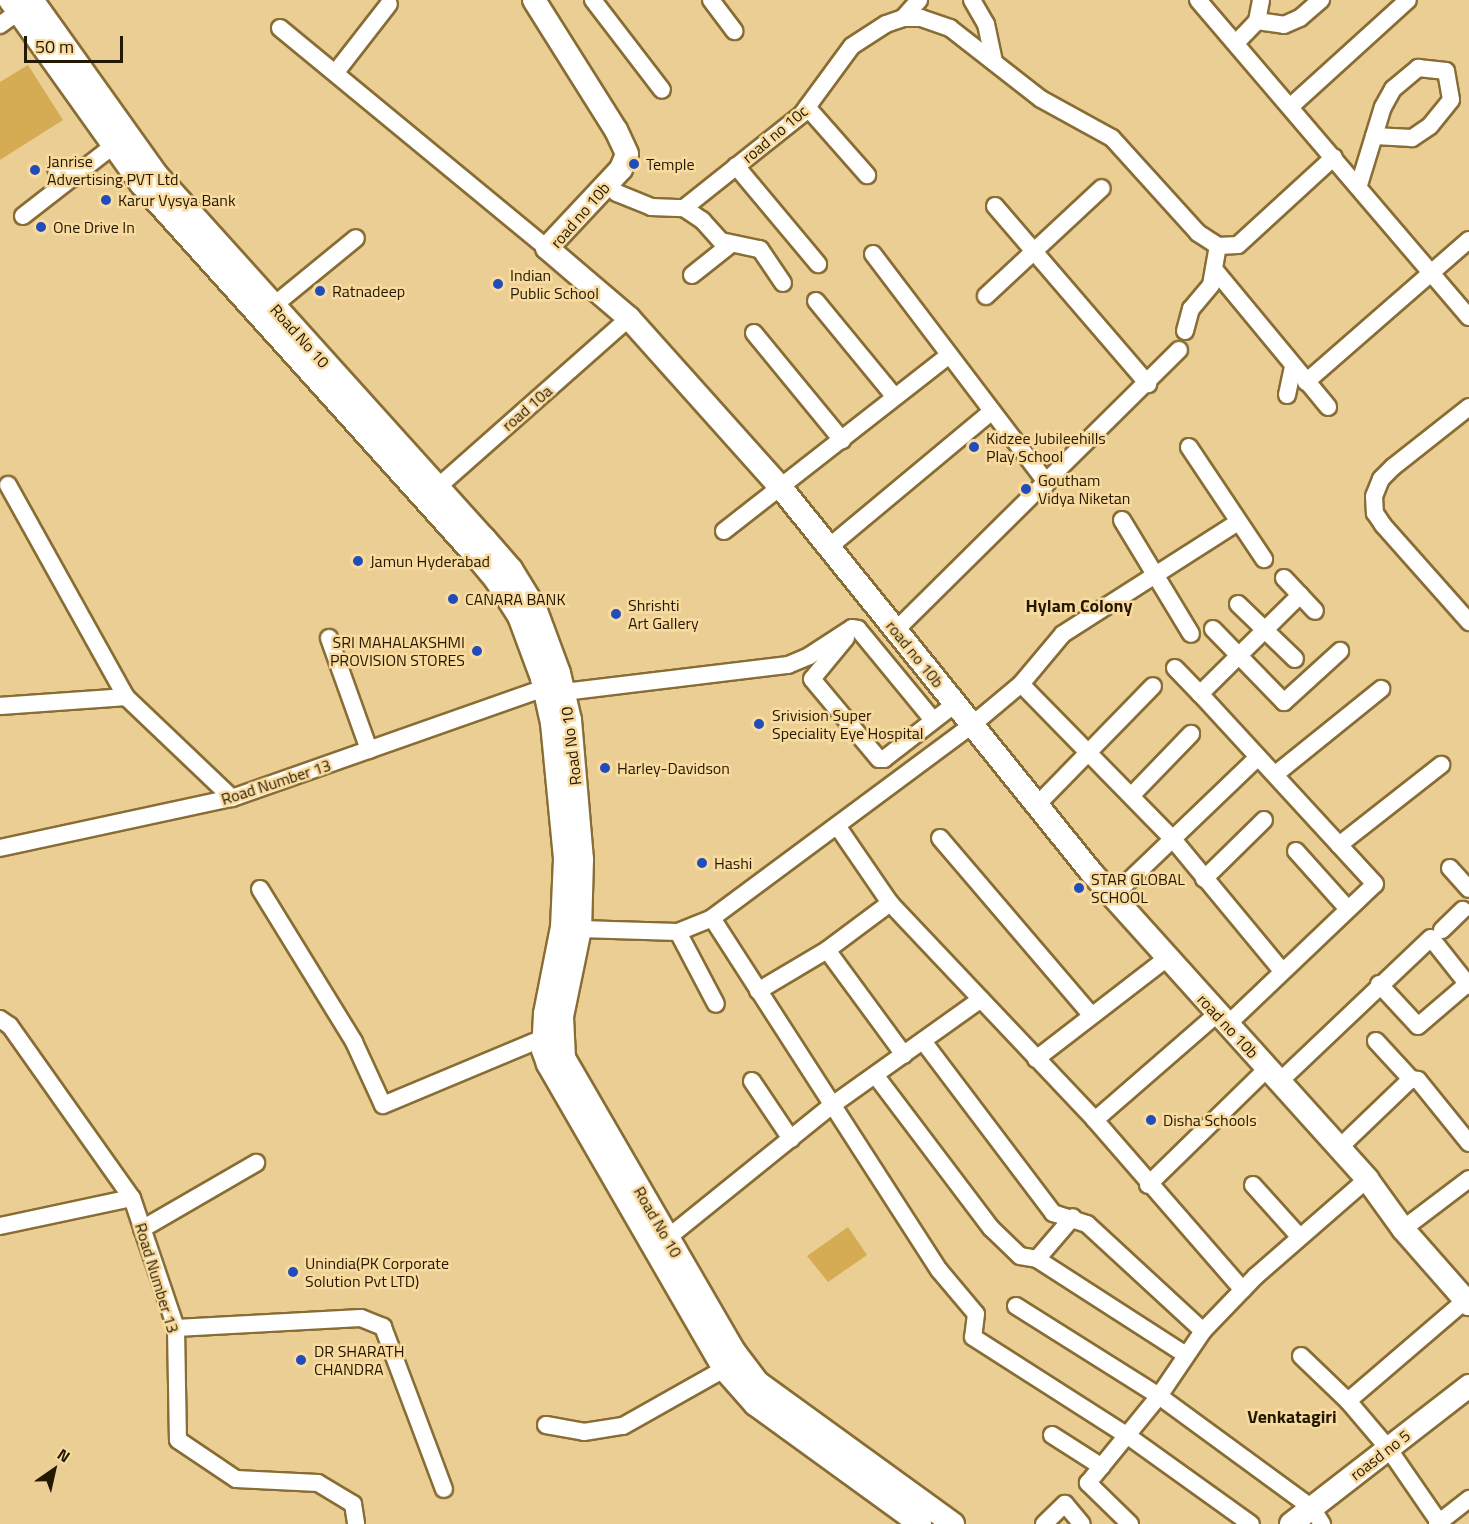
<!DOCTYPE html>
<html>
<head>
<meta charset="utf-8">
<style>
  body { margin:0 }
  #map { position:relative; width:1469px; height:1524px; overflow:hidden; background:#ebce93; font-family:"Titillium Web",sans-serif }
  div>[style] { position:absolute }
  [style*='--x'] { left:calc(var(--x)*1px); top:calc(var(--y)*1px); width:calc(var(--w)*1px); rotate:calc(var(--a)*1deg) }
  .green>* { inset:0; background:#d5ac54 }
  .roads { filter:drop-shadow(2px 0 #886d34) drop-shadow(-2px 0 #886d34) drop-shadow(0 2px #886d34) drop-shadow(0 -2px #886d34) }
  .street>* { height:16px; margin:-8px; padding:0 8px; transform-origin:8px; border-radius:8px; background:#fff }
  .secondary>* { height:22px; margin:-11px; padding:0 11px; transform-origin:11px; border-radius:11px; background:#fff }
  .dots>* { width:16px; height:16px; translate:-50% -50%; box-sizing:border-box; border:3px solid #f9dba0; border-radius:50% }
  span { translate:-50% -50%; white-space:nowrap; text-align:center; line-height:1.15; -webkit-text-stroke:5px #f9dba0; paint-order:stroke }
  .street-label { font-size:16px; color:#231902 }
  .poi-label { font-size:16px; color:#231902 }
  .left { translate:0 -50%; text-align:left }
  .right { translate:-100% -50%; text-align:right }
  .neighbourhood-label { font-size:18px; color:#231902; font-weight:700 }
  .north { position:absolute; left:24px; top:1440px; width:60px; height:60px; -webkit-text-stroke:4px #f9dba0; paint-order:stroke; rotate:34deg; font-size:16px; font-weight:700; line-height:24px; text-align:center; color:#231902 }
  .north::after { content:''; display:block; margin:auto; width:21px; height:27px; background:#231902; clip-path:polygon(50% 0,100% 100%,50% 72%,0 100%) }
  .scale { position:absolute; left:24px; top:36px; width:99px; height:27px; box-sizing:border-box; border:3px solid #231902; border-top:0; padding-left:8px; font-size:18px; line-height:21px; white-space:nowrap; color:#231902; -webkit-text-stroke:4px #f9dba0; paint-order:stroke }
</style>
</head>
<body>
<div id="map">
  <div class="green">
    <div style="clip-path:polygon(28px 65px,63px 120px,0 160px,0 82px)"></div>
    <div style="clip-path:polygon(848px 1227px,867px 1255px,828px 1282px,807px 1256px)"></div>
  </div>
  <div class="roads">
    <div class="street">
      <div style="--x:593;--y:0;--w:113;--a:52.5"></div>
      <div style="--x:711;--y:0;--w:39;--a:53"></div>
      <div style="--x:972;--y:0;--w:28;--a:60"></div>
      <div style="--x:986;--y:24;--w:39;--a:78"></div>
      <div style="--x:1198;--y:0;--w:417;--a:49.5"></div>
      <div style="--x:903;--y:18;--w:18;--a:0"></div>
      <div style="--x:921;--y:18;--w:31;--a:19"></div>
      <div style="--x:950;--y:28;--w:115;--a:38"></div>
      <div style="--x:1041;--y:99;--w:81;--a:28.8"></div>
      <div style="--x:1112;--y:138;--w:128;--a:47.8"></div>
      <div style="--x:1198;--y:233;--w:24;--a:33"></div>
      <div style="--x:1257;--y:21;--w:27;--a:8"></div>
      <div style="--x:1284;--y:25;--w:17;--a:-24"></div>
      <div style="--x:1300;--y:18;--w:28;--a:-41"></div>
      <div style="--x:0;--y:25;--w:22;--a:-36"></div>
      <div style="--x:280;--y:28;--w:346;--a:39.5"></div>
      <div style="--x:1236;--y:43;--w:30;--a:-46"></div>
      <div style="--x:1257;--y:21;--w:21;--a:-79"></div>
      <div style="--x:336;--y:72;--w:86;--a:-52.1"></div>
      <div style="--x:807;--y:107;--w:91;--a:48.6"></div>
      <div style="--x:1290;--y:107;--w:159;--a:-42.2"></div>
      <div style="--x:736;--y:166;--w:128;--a:50.1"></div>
      <div style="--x:56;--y:168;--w:21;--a:29"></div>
      <div style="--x:607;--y:184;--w:13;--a:42"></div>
      <div style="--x:617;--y:193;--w:37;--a:22"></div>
      <div style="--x:651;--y:207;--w:33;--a:2"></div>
      <div style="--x:684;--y:208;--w:151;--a:-38.5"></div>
      <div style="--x:802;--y:114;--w:84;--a:-53.7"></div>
      <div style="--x:852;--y:46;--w:40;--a:-32.9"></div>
      <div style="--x:886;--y:24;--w:18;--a:-19"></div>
      <div style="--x:903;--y:18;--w:24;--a:-48"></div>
      <div style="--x:1359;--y:185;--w:51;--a:-73"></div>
      <div style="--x:1374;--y:136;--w:30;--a:-73"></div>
      <div style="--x:1383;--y:107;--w:21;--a:-61"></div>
      <div style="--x:1393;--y:89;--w:33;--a:-40"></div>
      <div style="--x:1418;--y:68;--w:28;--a:6"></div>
      <div style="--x:1446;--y:71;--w:29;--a:80"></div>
      <div style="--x:1451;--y:100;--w:33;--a:129"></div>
      <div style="--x:1430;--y:126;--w:22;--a:146"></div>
      <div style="--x:1412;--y:138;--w:38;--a:-177"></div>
      <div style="--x:995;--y:206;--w:235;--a:49.3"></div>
      <div style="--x:684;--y:208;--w:22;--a:34"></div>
      <div style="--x:702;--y:220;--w:28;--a:48"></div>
      <div style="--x:721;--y:241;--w:40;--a:12"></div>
      <div style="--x:760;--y:249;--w:41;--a:55.9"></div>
      <div style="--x:23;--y:216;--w:114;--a:-37.9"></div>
      <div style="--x:873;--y:254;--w:288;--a:52.8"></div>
      <div style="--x:1214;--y:269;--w:179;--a:50.4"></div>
      <div style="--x:692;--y:275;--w:50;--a:-38.5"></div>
      <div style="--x:986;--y:296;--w:158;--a:-43"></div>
      <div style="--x:816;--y:301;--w:123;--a:50.6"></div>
      <div style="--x:273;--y:306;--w:107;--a:-39.3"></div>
      <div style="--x:1185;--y:331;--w:23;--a:-75"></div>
      <div style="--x:1191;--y:309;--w:31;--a:-50"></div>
      <div style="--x:1211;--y:285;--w:40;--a:-80"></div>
      <div style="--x:1218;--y:246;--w:20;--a:-3"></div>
      <div style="--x:1238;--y:245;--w:130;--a:-42.5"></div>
      <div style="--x:754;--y:333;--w:139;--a:50.6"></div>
      <div style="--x:1306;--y:382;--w:216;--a:-41.1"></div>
      <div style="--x:1287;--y:395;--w:30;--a:-78"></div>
      <div style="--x:1469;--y:407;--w:97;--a:141.7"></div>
      <div style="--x:1393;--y:467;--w:17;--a:135"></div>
      <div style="--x:1381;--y:479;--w:18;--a:112"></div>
      <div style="--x:1374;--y:496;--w:17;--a:87"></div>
      <div style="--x:1375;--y:513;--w:14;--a:56"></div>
      <div style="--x:1383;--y:525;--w:130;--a:48.4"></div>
      <div style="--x:1189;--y:447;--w:135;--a:56.2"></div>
      <div style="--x:8;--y:485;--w:243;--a:60.9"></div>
      <div style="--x:126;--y:697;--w:146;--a:43.6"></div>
      <div style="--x:430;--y:494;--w:266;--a:-41.5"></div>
      <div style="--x:1122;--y:520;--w:133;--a:58.8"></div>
      <div style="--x:724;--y:531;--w:286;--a:-38"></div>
      <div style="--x:829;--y:547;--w:211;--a:-39.8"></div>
      <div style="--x:1284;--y:578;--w:45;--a:46.8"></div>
      <div style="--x:1238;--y:604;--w:79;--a:44"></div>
      <div style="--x:1213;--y:629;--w:102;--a:45.8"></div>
      <div style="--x:1284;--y:702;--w:76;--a:-42.3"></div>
      <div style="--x:896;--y:630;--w:398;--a:-44.7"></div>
      <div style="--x:329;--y:638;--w:119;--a:70.3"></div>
      <div style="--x:846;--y:638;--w:53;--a:129.7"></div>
      <div style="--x:812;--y:679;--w:104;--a:50.1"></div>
      <div style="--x:879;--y:759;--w:5;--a:0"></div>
      <div style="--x:884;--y:759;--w:90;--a:-37.8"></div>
      <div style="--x:1175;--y:668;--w:36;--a:46"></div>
      <div style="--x:1021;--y:684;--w:216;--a:45.6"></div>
      <div style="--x:1172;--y:838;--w:173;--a:50.4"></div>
      <div style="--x:564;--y:692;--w:226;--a:-6.9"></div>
      <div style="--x:788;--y:665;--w:23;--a:-23"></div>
      <div style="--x:809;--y:656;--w:51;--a:-33.1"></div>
      <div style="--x:852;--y:628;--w:6;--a:9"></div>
      <div style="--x:858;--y:629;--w:118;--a:50.5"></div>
      <div style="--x:0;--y:706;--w:126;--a:-4.1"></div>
      <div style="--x:1277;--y:773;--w:134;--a:-38.9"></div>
      <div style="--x:1132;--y:795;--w:85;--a:-46"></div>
      <div style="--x:1037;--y:805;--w:166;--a:-45.7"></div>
      <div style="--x:838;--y:827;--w:92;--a:55.6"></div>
      <div style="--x:890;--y:903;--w:299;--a:46.6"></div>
      <div style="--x:1095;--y:1120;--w:225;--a:49"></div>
      <div style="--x:940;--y:838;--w:233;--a:49.5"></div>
      <div style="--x:1339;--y:845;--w:130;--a:-38.1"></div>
      <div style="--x:0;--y:848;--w:237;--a:-12.2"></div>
      <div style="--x:232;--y:798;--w:331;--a:-19.4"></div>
      <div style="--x:1296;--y:851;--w:76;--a:48.2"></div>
      <div style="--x:1450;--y:868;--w:28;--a:48"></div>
      <div style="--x:1204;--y:879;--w:84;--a:-44.5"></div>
      <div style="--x:260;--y:889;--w:180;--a:58.4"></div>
      <div style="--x:354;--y:1042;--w:69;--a:65.3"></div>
      <div style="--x:383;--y:1105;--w:173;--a:-22.7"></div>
      <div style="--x:1112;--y:897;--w:202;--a:-43.8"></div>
      <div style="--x:712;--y:918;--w:419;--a:57.2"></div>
      <div style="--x:939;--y:1270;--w:57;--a:49.9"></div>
      <div style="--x:976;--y:1314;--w:23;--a:97"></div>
      <div style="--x:973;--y:1337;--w:184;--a:32.6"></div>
      <div style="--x:1128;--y:1436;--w:151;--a:35.6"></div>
      <div style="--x:580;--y:929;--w:98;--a:1.8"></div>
      <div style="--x:678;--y:932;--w:37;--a:-22"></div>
      <div style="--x:712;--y:918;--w:324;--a:-36.6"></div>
      <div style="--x:972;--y:725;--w:64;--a:-39.9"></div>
      <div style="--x:1021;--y:684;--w:65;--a:-50"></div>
      <div style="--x:1063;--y:634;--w:208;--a:-32.6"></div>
      <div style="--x:1442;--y:930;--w:29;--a:-44"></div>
      <div style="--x:678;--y:932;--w:81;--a:62.2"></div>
      <div style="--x:827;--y:950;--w:130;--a:53.7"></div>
      <div style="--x:1379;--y:984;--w:57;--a:47.1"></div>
      <div style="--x:1418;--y:1026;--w:65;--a:-40.6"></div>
      <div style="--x:758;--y:991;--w:80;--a:-30.7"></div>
      <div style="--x:827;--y:950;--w:79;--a:-36.7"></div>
      <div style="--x:0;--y:1019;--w:12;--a:35"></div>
      <div style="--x:10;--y:1026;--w:211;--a:54.7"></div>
      <div style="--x:132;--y:1198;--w:137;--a:71.3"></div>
      <div style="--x:176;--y:1328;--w:112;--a:89"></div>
      <div style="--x:178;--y:1440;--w:70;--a:33.9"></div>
      <div style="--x:236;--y:1479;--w:82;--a:2.8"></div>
      <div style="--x:318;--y:1483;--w:41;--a:31"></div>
      <div style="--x:353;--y:1504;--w:20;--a:81"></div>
      <div style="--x:1227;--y:1025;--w:204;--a:-43.6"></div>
      <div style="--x:1375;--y:884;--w:258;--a:-132.6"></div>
      <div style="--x:1200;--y:694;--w:141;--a:-44.7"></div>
      <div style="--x:923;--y:1041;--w:216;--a:52.9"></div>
      <div style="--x:1053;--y:1213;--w:36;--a:18"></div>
      <div style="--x:1087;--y:1224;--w:158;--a:42.7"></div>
      <div style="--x:1376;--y:1041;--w:52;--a:47.4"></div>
      <div style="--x:1411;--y:1079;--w:7;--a:8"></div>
      <div style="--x:1418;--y:1080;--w:81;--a:51"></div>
      <div style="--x:1036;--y:1059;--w:164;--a:-37.6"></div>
      <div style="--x:876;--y:1076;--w:191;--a:52.9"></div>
      <div style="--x:991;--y:1228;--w:40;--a:44"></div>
      <div style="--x:1020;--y:1256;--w:17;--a:10"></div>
      <div style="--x:1037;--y:1259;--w:177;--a:32.8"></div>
      <div style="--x:752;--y:1081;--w:70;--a:56.1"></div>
      <div style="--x:1279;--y:1082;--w:209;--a:-43.5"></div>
      <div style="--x:1431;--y:938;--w:61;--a:51.6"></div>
      <div style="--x:1095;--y:1120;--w:162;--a:-41"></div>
      <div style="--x:1339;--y:1148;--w:100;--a:-43.8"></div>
      <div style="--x:1148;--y:1185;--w:166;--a:-44.3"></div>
      <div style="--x:1253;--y:1185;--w:69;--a:48"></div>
      <div style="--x:0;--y:1226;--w:135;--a:-12"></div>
      <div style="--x:142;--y:1229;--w:132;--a:-30.1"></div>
      <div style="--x:1403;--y:1229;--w:83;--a:-37.1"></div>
      <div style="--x:660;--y:1244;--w:220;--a:-38.9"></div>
      <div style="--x:831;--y:1106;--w:184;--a:-35.5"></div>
      <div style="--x:1037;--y:1259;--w:55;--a:-49.4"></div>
      <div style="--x:1016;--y:1306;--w:169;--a:32.2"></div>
      <div style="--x:1159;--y:1396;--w:190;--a:36.2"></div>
      <div style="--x:1312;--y:1508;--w:19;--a:58"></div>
      <div style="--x:176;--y:1328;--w:185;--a:-3.1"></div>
      <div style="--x:361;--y:1318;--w:24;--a:22"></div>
      <div style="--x:383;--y:1327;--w:173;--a:69.4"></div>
      <div style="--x:1301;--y:1356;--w:65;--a:43.8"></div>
      <div style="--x:1348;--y:1401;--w:62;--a:49.6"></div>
      <div style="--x:1388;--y:1448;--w:90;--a:55.4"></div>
      <div style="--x:1348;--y:1401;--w:155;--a:-40.6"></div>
      <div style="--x:546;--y:1425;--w:39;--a:10"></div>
      <div style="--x:584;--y:1432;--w:39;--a:-9"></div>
      <div style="--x:623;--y:1426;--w:116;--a:-29.4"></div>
      <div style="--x:1052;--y:1435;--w:59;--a:32.6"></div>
      <div style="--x:1044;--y:1524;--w:29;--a:-44"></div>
      <div style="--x:1065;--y:1504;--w:26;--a:50"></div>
      <div style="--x:1130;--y:1524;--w:59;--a:-135.7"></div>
      <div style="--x:1088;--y:1483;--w:112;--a:-50.8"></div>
      <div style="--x:1159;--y:1396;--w:78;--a:-55.9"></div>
      <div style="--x:1203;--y:1331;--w:76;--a:-46.1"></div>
      <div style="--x:1256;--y:1276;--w:147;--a:-41.1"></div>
      <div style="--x:1437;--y:1524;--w:41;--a:-38"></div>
    </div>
    <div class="secondary">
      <div style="--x:10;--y:0;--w:227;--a:54.5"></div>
      <div style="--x:142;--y:185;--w:491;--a:48"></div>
      <div style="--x:471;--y:550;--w:39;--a:50"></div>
      <div style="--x:496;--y:580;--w:43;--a:57.4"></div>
      <div style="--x:519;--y:616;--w:66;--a:69.6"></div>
      <div style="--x:542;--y:678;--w:46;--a:77.5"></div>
      <div style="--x:552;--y:723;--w:137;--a:84.5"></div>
      <div style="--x:565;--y:859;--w:68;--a:92.5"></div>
      <div style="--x:562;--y:927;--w:89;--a:101.1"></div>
      <div style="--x:545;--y:1014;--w:36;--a:93"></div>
      <div style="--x:543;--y:1050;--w:15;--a:70"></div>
      <div style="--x:548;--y:1064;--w:352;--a:60"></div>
      <div style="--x:724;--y:1369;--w:47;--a:48.5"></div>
      <div style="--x:755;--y:1404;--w:204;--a:36"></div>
      <div style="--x:32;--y:0;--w:214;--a:54.5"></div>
      <div style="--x:156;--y:174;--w:490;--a:48"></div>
      <div style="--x:484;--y:538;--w:41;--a:48.9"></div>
      <div style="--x:511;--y:569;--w:46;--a:58.4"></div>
      <div style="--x:535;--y:608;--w:69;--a:69.7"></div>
      <div style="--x:559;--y:673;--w:48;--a:76.8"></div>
      <div style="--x:570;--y:720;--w:140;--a:85.1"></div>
      <div style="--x:582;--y:859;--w:70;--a:91.6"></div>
      <div style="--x:580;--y:929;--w:90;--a:101.6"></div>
      <div style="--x:562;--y:1017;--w:41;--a:87.2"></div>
      <div style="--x:564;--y:1058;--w:339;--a:59.9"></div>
      <div style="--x:734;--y:1351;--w:39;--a:53"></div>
      <div style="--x:757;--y:1382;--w:242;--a:35.9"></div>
      <div style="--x:534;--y:0;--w:154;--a:57.8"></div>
      <div style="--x:616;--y:130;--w:26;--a:65"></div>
      <div style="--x:627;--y:154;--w:16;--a:112"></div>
      <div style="--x:621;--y:169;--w:108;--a:133.1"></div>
      <div style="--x:547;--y:248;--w:108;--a:40.5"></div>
      <div style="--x:629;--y:318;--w:229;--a:48.2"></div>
      <div style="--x:782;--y:489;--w:492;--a:51.1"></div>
      <div style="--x:1091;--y:872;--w:413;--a:48"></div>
      <div style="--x:1367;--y:1179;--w:62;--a:54.2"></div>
      <div style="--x:1403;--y:1229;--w:100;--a:48.7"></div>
      <div style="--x:1291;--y:1524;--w:225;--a:-37.8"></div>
    </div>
  </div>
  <div class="dots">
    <div style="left:634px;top:164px;background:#214dbb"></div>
    <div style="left:35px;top:170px;background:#214dbb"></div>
    <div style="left:106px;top:200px;background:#214dbb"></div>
    <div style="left:41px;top:227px;background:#214dbb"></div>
    <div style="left:498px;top:284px;background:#214dbb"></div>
    <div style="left:320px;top:291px;background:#214dbb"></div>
    <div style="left:974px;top:447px;background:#214dbb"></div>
    <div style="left:1026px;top:489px;background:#214dbb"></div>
    <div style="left:358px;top:561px;background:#214dbb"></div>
    <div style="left:453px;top:599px;background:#214dbb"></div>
    <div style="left:616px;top:614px;background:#214dbb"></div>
    <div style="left:477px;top:651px;background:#214dbb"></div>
    <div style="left:759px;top:724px;background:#214dbb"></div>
    <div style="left:605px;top:768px;background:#214dbb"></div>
    <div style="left:702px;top:863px;background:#214dbb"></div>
    <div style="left:1079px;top:888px;background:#214dbb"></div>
    <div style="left:1151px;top:1120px;background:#214dbb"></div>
    <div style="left:293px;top:1272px;background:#214dbb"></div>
    <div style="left:301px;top:1360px;background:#214dbb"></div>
  </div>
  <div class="street-label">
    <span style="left:775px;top:134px;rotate:-40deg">road no 10c</span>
    <span style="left:580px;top:215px;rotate:-49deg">road no 10b</span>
    <span style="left:300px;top:336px;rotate:48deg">Road No 10</span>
    <span style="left:527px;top:408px;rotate:-41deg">road 10a</span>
    <span style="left:915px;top:654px;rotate:51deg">road no 10b</span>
    <span style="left:571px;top:746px;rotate:-97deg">Road No 10</span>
    <span style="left:276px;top:782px;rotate:-18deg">Road Number 13</span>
    <span style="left:1228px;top:1026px;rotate:47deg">road no 10b</span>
    <span style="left:658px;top:1222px;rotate:60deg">Road No 10</span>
    <span style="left:157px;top:1278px;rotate:73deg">Road Number 13</span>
    <span style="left:1380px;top:1455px;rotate:-38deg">roasd no 5</span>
  </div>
  <div class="poi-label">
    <span class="left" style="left:47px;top:170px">Janrise<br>Advertising PVT Ltd</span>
    <span class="left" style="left:646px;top:164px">Temple</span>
    <span class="left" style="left:118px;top:200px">Karur Vysya Bank</span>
    <span class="left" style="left:53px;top:227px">One Drive In</span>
    <span class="left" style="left:510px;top:284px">Indian<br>Public School</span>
    <span class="left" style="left:332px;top:291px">Ratnadeep</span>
    <span class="left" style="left:986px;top:447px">Kidzee Jubileehills<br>Play School</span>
    <span class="left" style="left:1038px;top:489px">Goutham<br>Vidya Niketan</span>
    <span class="left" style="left:370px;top:561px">Jamun Hyderabad</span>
    <span class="left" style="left:465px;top:599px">CANARA BANK</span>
    <span class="left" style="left:628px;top:614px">Shrishti<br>Art Gallery</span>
    <span class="right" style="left:465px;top:651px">SRI MAHALAKSHMI<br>PROVISION STORES</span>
    <span class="left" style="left:772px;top:724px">Srivision Super<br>Speciality Eye Hospital</span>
    <span class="left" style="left:617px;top:768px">Harley-Davidson</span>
    <span class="left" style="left:714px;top:863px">Hashi</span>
    <span class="left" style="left:1091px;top:888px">STAR GLOBAL<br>SCHOOL</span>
    <span class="left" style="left:1163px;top:1120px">Disha Schools</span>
    <span class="left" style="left:305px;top:1272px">Unindia(PK Corporate<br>Solution Pvt LTD)</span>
    <span class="left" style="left:314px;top:1360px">DR SHARATH<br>CHANDRA</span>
  </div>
  <div class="neighbourhood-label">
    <span style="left:1079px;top:606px">Hylam Colony</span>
    <span style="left:1292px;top:1417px">Venkatagiri</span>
  </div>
  <div class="north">N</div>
  <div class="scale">50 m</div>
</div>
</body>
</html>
